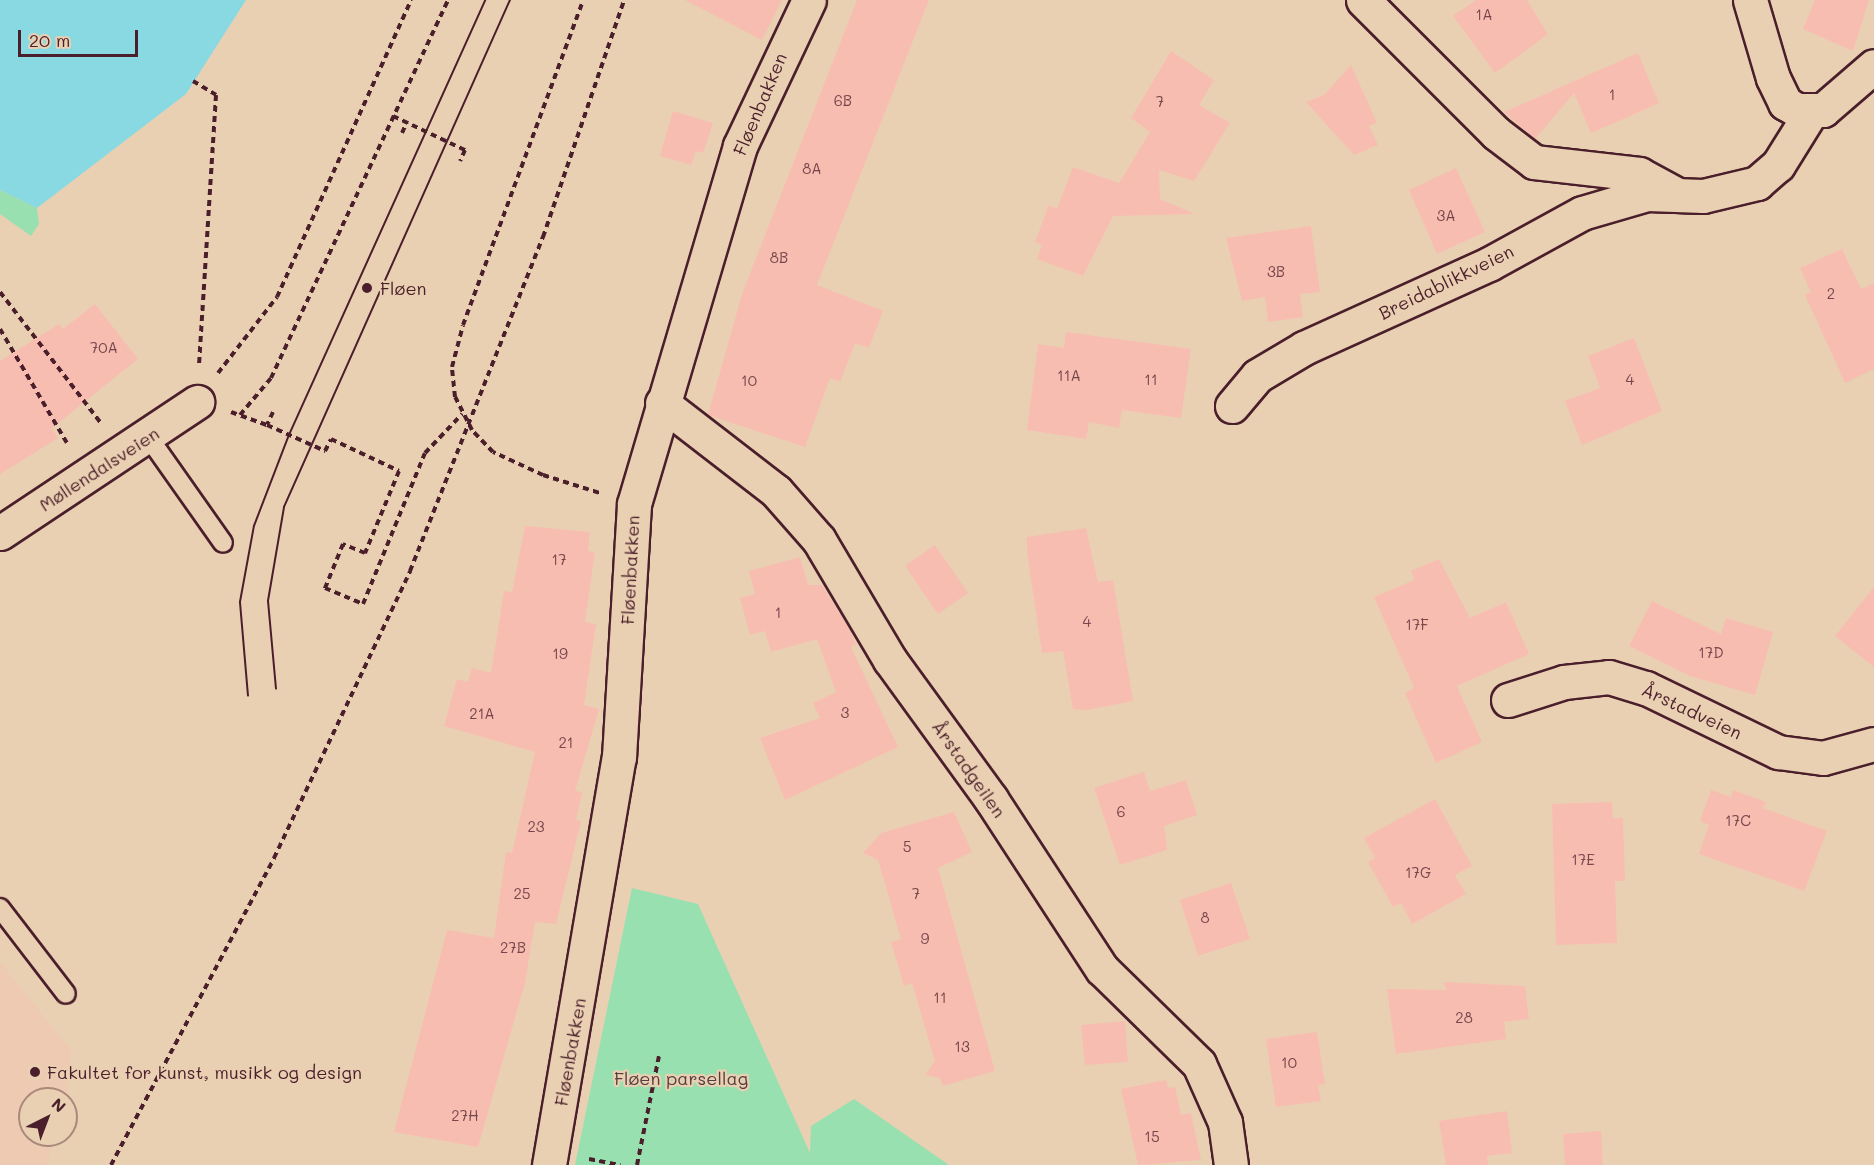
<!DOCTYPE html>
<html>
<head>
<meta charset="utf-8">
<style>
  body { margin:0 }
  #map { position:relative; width:1874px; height:1165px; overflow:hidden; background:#ead0b2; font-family:Mali,sans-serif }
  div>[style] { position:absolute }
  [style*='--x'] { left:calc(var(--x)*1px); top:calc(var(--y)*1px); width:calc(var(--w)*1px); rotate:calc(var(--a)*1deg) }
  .built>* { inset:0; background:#eecab2 }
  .green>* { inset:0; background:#98e0af }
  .water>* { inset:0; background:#88d9e2 }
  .building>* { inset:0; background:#f8bdb1 }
  .path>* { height:4px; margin-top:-2px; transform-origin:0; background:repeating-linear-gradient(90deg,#4a1f2b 0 6px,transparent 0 10.5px) }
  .roads { filter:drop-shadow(2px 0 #4a1f2b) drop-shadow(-2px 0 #4a1f2b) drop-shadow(0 2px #4a1f2b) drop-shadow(0 -2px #4a1f2b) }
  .lane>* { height:18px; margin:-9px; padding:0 9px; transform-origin:9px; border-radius:9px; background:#ead0b2 }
  .street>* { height:33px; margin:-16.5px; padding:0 16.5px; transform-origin:16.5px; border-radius:16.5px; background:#ead0b2 }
  .secondary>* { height:33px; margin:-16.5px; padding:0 16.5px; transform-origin:16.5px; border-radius:16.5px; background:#ead0b2 }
  .tram>* { height:1.5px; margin:-0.75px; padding:0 0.75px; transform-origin:0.75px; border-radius:0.75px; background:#4a1f2b }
  .path-bridge>* { height:4px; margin-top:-2px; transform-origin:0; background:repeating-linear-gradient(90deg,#4a1f2b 0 6px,transparent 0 10.5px) }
  .dots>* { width:16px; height:16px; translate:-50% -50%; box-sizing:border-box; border:3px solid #ead0b2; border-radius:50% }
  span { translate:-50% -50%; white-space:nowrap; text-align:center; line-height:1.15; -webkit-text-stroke:4.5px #ead0b2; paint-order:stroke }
  .number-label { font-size:15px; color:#76464c }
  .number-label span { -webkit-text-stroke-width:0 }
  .street-label { font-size:18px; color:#4a1f2b }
  .poi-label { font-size:18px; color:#4a1f2b }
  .left { translate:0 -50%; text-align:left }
  .park-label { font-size:18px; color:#563c3f }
  .north { position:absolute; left:18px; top:1087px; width:60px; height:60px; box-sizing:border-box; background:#ead0b2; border:2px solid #aa897c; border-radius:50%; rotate:42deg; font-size:16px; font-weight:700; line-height:24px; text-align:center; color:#4a1f2b }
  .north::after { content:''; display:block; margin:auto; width:21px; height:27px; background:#4a1f2b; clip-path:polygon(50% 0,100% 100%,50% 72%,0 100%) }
  .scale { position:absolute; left:18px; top:30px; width:120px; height:27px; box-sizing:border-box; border:3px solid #4a1f2b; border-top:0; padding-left:8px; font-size:18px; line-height:21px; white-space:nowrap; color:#4a1f2b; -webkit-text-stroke:4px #ead0b2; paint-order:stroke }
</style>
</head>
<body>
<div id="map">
  <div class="built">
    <div style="clip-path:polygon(0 962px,71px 1050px,66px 1104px,66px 1099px,30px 1099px,30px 1135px,56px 1135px,46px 1165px,0 1165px)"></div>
  </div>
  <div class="green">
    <div style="clip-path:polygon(0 190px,37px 208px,39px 224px,31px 236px,0 214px)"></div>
    <div style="clip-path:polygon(632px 888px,698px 904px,810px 1153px,811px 1126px,854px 1099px,949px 1165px,575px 1165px)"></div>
  </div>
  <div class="water">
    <div style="clip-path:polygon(0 0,246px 0,186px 94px,37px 208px,0 190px)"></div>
  </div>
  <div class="building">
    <div style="clip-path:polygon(685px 0,782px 0,762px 40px)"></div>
    <div style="clip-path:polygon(857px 0,929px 0,817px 285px,883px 311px,869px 348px,855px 343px,840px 382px,830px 378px,805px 447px,708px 415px,742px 294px)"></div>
    <div style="clip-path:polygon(1476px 0,1527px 0,1548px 34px,1495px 73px,1453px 16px)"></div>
    <div style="clip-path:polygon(1815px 0,1869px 0,1853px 51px,1803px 29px)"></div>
    <div style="clip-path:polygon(1171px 51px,1214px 80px,1199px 105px,1230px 123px,1194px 181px,1159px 170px,1160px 199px,1195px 214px,1113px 216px,1083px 276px,1037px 259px,1042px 245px,1035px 242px,1049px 205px,1057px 209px,1073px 167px,1119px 183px,1150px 132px,1131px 118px)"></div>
    <div style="clip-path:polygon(1638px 53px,1659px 103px,1612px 124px,1591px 133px,1574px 93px,1535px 139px,1504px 112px)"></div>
    <div style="clip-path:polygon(1351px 65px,1377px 123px,1369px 126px,1378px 145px,1354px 155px,1306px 102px,1324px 95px)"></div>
    <div style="clip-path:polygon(673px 111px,713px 123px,703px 153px,696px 151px,691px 165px,660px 156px)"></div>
    <div style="clip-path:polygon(1456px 168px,1485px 232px,1437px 254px,1409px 190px)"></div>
    <div style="clip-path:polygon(1311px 226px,1320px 292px,1300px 294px,1303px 317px,1268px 322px,1265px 297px,1242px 301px,1226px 238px)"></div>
    <div style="clip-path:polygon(1842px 249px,1861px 289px,1874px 283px,1874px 369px,1845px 383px,1805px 295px,1811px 292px,1800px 268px)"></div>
    <div style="clip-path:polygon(95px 304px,138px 359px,52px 428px,58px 438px,0 474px,0 361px,59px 324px,63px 329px)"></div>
    <div style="clip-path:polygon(1066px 332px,1191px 349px,1181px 418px,1122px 410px,1119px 428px,1089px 422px,1086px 439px,1027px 430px,1038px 344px,1064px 348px)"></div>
    <div style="clip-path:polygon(1634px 338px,1662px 411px,1582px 445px,1565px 401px,1600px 388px,1588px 356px)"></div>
    <div style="clip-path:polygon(525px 526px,590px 532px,588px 551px,595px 552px,585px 622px,596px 624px,584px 705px,599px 709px,575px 791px,582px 792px,576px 820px,581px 821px,556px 924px,535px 922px,525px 983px,478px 1147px,394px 1132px,447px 930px,494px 938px,506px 852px,512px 853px,535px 752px,444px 726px,457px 679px,468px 682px,472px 668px,491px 673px,504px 591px,512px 592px)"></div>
    <div style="clip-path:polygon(1086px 528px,1098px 582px,1113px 580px,1133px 701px,1087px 710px,1073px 709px,1063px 651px,1042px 653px,1027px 552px,1027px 537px)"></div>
    <div style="clip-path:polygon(935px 545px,968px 593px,938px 614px,905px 566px)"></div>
    <div style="clip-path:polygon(800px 557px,808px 585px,822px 585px,850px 630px,856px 645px,851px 647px,898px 747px,785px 800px,760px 738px,820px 718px,813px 703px,836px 692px,817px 639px,771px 652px,765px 631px,750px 635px,740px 598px,755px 594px,749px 571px)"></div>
    <div style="clip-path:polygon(1439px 559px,1470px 618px,1506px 602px,1529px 654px,1457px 686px,1482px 742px,1436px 763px,1405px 693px,1414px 688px,1374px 597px,1414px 580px,1411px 571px)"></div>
    <div style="clip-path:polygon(1874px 587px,1874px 667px,1835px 636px)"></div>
    <div style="clip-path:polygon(1652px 601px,1721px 634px,1726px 618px,1773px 632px,1755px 695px,1690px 676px,1629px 646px)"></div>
    <div style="clip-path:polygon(1144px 772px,1150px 791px,1186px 780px,1197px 815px,1164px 826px,1167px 850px,1120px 865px,1094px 788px)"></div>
    <div style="clip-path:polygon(1711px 790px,1731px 797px,1733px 790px,1766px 802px,1763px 808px,1827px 831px,1804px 891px,1699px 854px,1709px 825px,1700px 821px)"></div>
    <div style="clip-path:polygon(1435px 799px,1472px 866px,1455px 875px,1466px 894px,1412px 924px,1401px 903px,1393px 907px,1368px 862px,1375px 858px,1364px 838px)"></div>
    <div style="clip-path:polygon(1612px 802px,1613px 818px,1623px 818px,1625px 881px,1615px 881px,1617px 943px,1556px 945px,1552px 804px)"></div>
    <div style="clip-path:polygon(954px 812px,972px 852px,938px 868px,995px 1071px,943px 1086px,940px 1078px,925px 1075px,935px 1061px,912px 983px,904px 986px,891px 942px,901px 939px,878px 860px,863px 853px,881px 833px)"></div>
    <div style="clip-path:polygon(1231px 883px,1250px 939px,1198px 956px,1180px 900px)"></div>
    <div style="clip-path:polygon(1443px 982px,1525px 986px,1529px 1019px,1504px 1022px,1506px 1039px,1396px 1054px,1387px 989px,1447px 990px)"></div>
    <div style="clip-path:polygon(1125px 1021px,1128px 1062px,1085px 1065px,1081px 1025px)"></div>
    <div style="clip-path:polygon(1317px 1032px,1325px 1084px,1318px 1085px,1321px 1101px,1276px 1107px,1266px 1039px)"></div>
    <div style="clip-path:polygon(1166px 1080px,1168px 1088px,1175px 1087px,1181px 1115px,1191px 1113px,1201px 1160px,1138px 1165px,1121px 1089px)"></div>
    <div style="clip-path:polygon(1507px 1111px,1512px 1153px,1487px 1156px,1488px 1165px,1446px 1165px,1439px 1121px)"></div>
    <div style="clip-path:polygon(1601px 1131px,1603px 1165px,1565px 1165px,1563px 1134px)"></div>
  </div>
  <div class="path">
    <div style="--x:193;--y:81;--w:27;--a:31"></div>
    <div style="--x:216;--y:95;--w:271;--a:93.6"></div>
    <div style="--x:393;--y:116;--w:80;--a:25.3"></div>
    <div style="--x:465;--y:150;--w:12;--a:114"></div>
    <div style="--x:402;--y:133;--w:12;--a:-66"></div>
    <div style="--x:0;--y:292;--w:164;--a:52.4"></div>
    <div style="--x:0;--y:329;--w:132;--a:59.6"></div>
    <div style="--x:218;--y:373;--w:96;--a:-52.2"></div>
    <div style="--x:277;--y:297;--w:326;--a:-65.7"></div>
    <div style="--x:231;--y:412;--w:38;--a:20"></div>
    <div style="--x:273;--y:412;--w:14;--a:115"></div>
    <div style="--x:267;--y:425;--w:64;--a:24.1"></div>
    <div style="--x:325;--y:451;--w:13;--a:-63"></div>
    <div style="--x:331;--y:439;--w:75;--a:25.2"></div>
    <div style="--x:399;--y:471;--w:89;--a:112.5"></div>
    <div style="--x:365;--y:553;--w:24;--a:-158"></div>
    <div style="--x:343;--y:544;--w:48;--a:112.2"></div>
    <div style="--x:325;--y:588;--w:41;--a:22.8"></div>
    <div style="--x:363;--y:604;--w:163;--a:-67.7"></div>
    <div style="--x:425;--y:453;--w:54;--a:-46.5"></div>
    <div style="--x:240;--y:415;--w:48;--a:-50"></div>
    <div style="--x:271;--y:378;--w:417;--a:-64.9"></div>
    <div style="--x:543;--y:475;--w:60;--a:17.5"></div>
    <div style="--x:589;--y:1159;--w:32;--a:11"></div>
    <div style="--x:111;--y:1165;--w:348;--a:-62"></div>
    <div style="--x:274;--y:858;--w:318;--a:-64.6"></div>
    <div style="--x:410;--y:571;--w:360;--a:-68.3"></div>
    <div style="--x:543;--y:237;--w:250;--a:-71.1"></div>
    <div style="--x:637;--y:1165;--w:111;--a:-78.6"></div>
  </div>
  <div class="roads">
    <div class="lane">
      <div style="--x:149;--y:438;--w:128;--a:54.8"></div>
      <div style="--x:0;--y:908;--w:108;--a:52.5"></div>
    </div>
    <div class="street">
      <div style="--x:1363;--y:0;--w:188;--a:45"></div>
      <div style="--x:1496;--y:133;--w:48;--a:37.3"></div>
      <div style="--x:1534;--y:162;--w:106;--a:6.5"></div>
      <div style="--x:1639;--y:174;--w:42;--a:28.4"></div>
      <div style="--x:1750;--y:0;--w:81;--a:73.6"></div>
      <div style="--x:1773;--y:78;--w:28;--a:64"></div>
      <div style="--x:1785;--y:103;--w:14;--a:30"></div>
      <div style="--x:1797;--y:110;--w:26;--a:0"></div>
      <div style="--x:1823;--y:110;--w:67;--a:-40.8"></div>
      <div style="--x:662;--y:403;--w:144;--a:37.7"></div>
      <div style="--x:776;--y:491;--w:65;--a:48.7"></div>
      <div style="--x:819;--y:540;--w:139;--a:59.4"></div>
      <div style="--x:890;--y:660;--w:172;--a:54"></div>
      <div style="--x:991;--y:799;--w:203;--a:56.9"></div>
      <div style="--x:1102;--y:969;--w:136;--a:44.4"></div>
      <div style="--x:1199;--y:1064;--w:64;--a:65.9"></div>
      <div style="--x:1225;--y:1122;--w:43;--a:82.1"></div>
      <div style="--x:1232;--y:406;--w:39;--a:-50"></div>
      <div style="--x:1257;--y:376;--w:55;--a:-30.8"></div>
      <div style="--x:1304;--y:348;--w:203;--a:-24.4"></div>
      <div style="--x:1489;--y:264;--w:106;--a:-28.7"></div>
      <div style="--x:1582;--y:213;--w:68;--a:-16.3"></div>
      <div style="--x:1647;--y:194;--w:56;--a:2"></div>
      <div style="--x:1703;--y:196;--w:56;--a:-13.5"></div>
      <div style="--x:1757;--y:183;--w:28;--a:-41"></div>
      <div style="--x:1778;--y:165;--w:62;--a:-58.1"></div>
      <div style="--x:1508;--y:700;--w:59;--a:-17.8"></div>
      <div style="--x:1564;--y:682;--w:45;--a:-6.3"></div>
      <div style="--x:1609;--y:677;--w:39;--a:17"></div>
      <div style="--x:1646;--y:688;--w:147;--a:25.9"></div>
      <div style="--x:1778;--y:752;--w:45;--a:7.6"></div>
      <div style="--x:1823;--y:758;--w:53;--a:-15.4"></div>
      <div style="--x:549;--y:1165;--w:414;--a:-80.3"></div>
      <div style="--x:619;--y:757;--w:253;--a:-86.6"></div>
      <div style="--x:634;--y:504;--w:373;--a:-73.5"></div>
      <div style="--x:740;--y:146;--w:161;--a:-64.7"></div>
    </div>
    <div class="secondary">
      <div style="--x:0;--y:533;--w:237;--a:-33.6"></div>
    </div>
  </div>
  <div class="tram">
    <div style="--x:276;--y:689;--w:88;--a:-95.2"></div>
    <div style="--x:268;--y:601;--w:95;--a:-80.3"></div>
    <div style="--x:284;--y:507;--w:555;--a:-65.97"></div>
    <div style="--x:248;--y:696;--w:94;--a:-94.9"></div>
    <div style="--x:240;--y:602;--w:77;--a:-79.6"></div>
    <div style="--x:254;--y:526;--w:97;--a:-69"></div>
    <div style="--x:289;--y:435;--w:477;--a:-65.7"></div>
  </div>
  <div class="path-bridge">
    <div style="--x:543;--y:475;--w:55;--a:-155.3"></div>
    <div style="--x:493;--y:452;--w:30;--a:-134"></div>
    <div style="--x:472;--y:430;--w:37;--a:-117"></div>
    <div style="--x:455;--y:397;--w:30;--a:-96"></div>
    <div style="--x:452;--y:367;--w:43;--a:-75.3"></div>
    <div style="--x:463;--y:325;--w:346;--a:-69.7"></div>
  </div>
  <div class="dots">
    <div style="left:367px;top:288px;background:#4a1f2b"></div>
    <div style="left:35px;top:1072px;background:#4a1f2b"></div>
  </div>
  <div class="number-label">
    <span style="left:1484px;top:15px">1A</span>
    <span style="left:1612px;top:95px">1</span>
    <span style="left:843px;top:101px">6B</span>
    <span style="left:1160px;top:102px">7</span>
    <span style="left:812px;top:169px">8A</span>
    <span style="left:1446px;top:216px">3A</span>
    <span style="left:779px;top:258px">8B</span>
    <span style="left:1276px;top:272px">3B</span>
    <span style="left:1831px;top:294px">2</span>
    <span style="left:104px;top:348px">70A</span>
    <span style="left:1069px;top:376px">11A</span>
    <span style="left:1151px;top:380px">11</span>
    <span style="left:1630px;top:380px">4</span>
    <span style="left:749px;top:381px">10</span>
    <span style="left:559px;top:560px">17</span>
    <span style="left:778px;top:613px">1</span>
    <span style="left:1087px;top:622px">4</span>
    <span style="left:1417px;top:625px">17F</span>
    <span style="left:1711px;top:653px">17D</span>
    <span style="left:560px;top:654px">19</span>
    <span style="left:845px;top:713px">3</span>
    <span style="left:482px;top:714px">21A</span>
    <span style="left:566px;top:743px">21</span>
    <span style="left:1121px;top:812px">6</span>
    <span style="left:1738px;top:821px">17C</span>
    <span style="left:536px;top:827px">23</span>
    <span style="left:907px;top:847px">5</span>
    <span style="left:1583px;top:860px">17E</span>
    <span style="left:1418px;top:873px">17G</span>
    <span style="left:522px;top:894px">25</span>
    <span style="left:916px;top:894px">7</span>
    <span style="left:1205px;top:918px">8</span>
    <span style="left:925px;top:939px">9</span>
    <span style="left:513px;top:948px">27B</span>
    <span style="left:940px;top:998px">11</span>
    <span style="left:1464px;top:1018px">28</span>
    <span style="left:962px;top:1047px">13</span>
    <span style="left:1289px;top:1063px">10</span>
    <span style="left:465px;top:1116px">27H</span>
    <span style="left:1152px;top:1137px">15</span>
  </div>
  <div class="street-label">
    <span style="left:760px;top:104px;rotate:-67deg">Fløenbakken</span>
    <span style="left:1446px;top:282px;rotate:-26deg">Breidablikkveien</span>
    <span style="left:99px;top:469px;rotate:-33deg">Møllendalsveien</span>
    <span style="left:630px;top:570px;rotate:-87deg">Fløenbakken</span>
    <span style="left:1692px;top:711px;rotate:25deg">Årstadveien</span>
    <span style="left:969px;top:769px;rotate:55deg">Årstadgeilen</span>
    <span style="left:570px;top:1052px;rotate:-80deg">Fløenbakken</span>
  </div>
  <div class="poi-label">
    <span class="left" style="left:380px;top:288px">Fløen</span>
    <span class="left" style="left:47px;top:1072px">Fakultet for kunst, musikk og design</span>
  </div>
  <div class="park-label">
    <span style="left:681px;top:1078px">Fløen parsellag</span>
  </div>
  <div class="north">N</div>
  <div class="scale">20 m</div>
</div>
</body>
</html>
